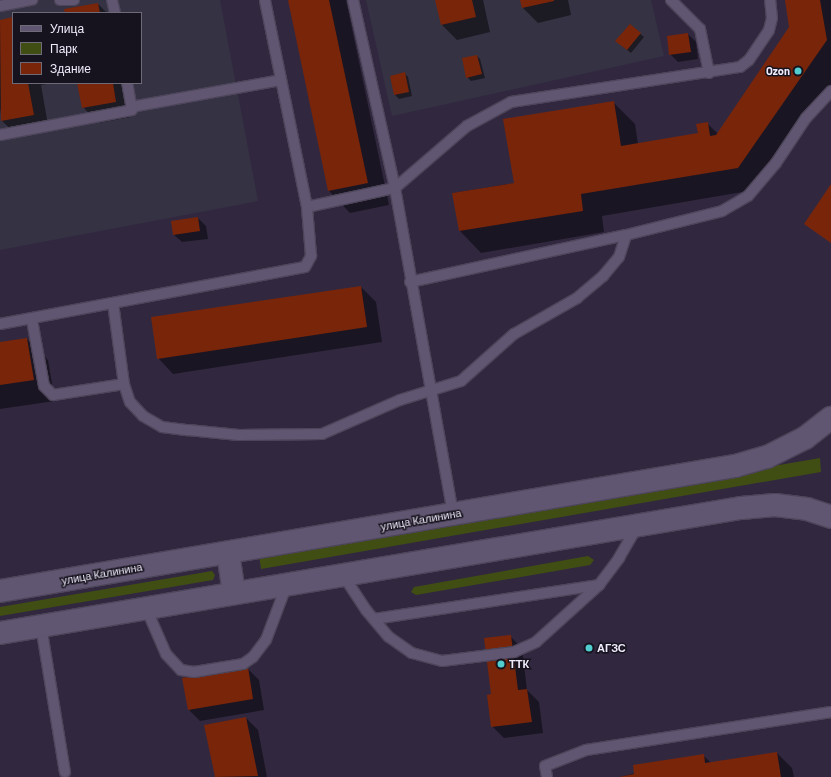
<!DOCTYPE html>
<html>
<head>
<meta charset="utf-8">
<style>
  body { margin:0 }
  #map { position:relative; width:831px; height:777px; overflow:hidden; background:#312840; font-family:Barlow,sans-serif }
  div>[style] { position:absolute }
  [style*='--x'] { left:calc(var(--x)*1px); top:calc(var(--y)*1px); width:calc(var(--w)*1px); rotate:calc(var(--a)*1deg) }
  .education>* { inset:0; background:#353243 }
  .green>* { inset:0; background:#404d13 }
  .shadow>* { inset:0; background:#0007 }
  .building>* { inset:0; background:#79250a }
  .roads { filter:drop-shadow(1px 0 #4d4559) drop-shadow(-1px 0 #4d4559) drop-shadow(0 1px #4d4559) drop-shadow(0 -1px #4d4559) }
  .lane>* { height:10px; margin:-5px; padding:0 5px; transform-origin:5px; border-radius:5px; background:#605671 }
  .secondary>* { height:22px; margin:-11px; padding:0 11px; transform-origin:11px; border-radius:11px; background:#605671 }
  .dots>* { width:11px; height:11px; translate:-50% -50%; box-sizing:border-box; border:2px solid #17131e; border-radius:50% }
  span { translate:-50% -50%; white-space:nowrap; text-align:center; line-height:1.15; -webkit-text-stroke:3px #17131e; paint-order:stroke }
  .poi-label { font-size:11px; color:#f1ecfc; font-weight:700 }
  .right { translate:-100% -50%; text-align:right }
  .left { translate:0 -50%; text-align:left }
  .street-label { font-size:11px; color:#f1ecfc }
  .legend { position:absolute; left:12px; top:12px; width:130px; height:72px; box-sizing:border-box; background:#17131e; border:1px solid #6e6a77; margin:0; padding:5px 7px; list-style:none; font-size:12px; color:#f1ecfc }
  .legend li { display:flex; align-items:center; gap:8px; height:20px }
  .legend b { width:20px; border:1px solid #6e6a77 }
</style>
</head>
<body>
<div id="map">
  <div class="education">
    <div style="clip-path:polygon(evenodd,0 0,220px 0,258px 201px,0 250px,0 0,13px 13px,141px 13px,141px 83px,13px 83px,13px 13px)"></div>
    <div style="clip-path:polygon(366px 0,651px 0,664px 56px,392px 116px)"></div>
  </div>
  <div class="green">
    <div style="clip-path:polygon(820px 458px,821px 472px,261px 569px,259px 555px)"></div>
    <div style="clip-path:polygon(588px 556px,594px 560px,590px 565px,416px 595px,411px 592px,414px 587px)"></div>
    <div style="clip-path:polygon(212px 571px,215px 575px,213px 580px,0 616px,0 607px)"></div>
  </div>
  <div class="shadow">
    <div style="clip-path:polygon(289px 0,346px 0,389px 205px,350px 213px,329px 191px)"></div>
    <div style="clip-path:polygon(436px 0,483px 0,490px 32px,457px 40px,442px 25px)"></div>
    <div style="clip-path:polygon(521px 0,568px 0,571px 15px,538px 23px,523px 8px)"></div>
    <div style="clip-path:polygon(786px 0,831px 0,831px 87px,760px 189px,602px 216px,604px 232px,481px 253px,460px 231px,453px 193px,515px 183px,613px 102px,635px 124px,638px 144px,699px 134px,707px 123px,718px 134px,790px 28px)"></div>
    <div style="clip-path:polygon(98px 4px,107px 13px,66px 13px)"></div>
    <div style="clip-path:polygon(13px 18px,13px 83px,52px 83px,41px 85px,49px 131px,18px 136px,2px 121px,0 108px,0 21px)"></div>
    <div style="clip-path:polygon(630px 25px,644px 37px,631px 53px,620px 44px)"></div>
    <div style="clip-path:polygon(688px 34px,696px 42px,698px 59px,678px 62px,670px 54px)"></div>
    <div style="clip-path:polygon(477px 56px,480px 59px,485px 78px,471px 81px,467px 77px)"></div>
    <div style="clip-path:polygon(405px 74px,408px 77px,412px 96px,399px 99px,395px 95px,391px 77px)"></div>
    <div style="clip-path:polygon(78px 83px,125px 83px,131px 117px,98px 123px,83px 107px)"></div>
    <div style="clip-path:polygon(198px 218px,206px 226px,208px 239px,182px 242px,174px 235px)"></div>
    <div style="clip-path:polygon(361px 287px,376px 302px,382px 342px,173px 374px,158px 358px)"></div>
    <div style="clip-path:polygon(27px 339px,48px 360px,55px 401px,0 409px,0 343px)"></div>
    <div style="clip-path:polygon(510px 636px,522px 648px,527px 690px,539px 702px,543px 733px,504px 738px,492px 726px,492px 695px)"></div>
    <div style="clip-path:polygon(247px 668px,259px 680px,264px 710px,200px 721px,189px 710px)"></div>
    <div style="clip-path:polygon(246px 718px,258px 730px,267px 777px,216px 777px,206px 725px)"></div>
    <div style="clip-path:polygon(777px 753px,792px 768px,794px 777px,620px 777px,703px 755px,711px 763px)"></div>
  </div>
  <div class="building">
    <div style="clip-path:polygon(288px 0,329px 0,368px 183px,328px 191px)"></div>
    <div style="clip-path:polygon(435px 0,472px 0,476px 17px,441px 25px)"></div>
    <div style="clip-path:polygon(520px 0,554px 0,554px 1px,522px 8px)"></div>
    <div style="clip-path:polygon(785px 0,820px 0,827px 40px,738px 168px,581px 194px,583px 211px,459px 231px,452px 193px,514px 183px,503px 119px,614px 101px,621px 146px,698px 133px,696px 124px,708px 122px,710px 136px,716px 135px,789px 27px)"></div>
    <div style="clip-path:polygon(98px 3px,100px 13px,65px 13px,64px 9px)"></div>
    <div style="clip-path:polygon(13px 17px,13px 83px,28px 83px,34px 115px,1px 121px,0 20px)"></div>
    <div style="clip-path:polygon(630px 24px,641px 33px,627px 50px,615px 41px)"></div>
    <div style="clip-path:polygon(688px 33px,691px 52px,669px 55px,667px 36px)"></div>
    <div style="clip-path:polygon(477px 55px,482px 74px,466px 78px,462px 58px)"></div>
    <div style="clip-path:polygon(405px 72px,409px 92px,394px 95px,390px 76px)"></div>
    <div style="clip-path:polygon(77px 83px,113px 83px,116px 102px,82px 108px)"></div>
    <div style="clip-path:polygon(831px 184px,831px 243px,804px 224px)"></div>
    <div style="clip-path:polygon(198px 217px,200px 231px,173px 235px,171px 221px)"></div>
    <div style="clip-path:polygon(361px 286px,367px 327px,157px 359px,151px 317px)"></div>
    <div style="clip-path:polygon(27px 338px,34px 380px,0 385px,0 342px)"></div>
    <div style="clip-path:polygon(511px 635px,518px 690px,527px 689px,532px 722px,491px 727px,487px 695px,491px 694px,484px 638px)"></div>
    <div style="clip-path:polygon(248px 667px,253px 699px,188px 710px,182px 678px)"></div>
    <div style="clip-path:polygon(246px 717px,258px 776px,215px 777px,204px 725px)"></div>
    <div style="clip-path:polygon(777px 752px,781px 777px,619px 777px,634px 774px,633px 765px,704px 754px,705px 763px)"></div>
  </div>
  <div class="roads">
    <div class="lane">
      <div style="--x:60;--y:0;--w:14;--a:0"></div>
      <div style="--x:112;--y:0;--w:13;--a:77"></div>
      <div style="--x:353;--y:0;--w:193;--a:77.4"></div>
      <div style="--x:395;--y:188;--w:332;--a:79.9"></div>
      <div style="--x:671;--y:0;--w:41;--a:45"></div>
      <div style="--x:700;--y:29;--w:45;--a:78.4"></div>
      <div style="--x:0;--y:6;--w:33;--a:-11"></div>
      <div style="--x:131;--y:107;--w:152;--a:-10.2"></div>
      <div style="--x:0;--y:135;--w:134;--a:-10.7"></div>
      <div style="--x:132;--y:110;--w:27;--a:-100"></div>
      <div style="--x:307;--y:207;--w:90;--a:-12.2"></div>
      <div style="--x:395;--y:188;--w:95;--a:-40.7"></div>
      <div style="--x:467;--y:126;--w:50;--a:-28.6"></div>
      <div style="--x:511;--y:102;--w:232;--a:-8.7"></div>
      <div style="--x:740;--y:67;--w:11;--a:-38"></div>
      <div style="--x:749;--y:60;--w:36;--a:-56"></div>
      <div style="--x:769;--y:30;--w:12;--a:-76"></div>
      <div style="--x:772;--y:18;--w:18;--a:-96"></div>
      <div style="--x:410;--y:282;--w:221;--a:-12.3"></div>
      <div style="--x:626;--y:235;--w:99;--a:-14"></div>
      <div style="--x:722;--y:211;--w:30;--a:-30"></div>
      <div style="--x:748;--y:196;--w:43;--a:-49.7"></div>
      <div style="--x:776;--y:163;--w:54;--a:-56.3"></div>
      <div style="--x:806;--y:118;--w:37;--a:-47"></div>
      <div style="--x:113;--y:303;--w:82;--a:82.3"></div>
      <div style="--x:124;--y:384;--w:19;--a:72"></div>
      <div style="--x:130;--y:402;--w:19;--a:47"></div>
      <div style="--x:143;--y:416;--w:22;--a:30"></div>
      <div style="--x:162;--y:427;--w:26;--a:7"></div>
      <div style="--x:188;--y:430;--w:51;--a:5.6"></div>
      <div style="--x:239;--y:435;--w:83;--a:-0.7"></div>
      <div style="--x:322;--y:434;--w:85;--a:-23.6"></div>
      <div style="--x:400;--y:400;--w:64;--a:-17.3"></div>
      <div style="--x:461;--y:381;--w:71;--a:-41.6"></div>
      <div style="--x:514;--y:334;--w:73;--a:-29.7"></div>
      <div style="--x:577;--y:298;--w:34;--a:-40"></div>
      <div style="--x:603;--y:276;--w:25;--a:-50"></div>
      <div style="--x:619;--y:257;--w:23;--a:-72"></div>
      <div style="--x:32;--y:320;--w:67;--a:79.7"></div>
      <div style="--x:44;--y:386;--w:13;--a:45"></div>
      <div style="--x:53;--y:395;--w:72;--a:-8.8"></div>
      <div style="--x:0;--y:324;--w:310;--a:-10.6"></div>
      <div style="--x:305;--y:267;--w:13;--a:-61"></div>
      <div style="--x:311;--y:256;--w:49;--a:-94.7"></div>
      <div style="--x:307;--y:207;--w:211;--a:-101.5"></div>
      <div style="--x:343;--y:575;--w:42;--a:56.7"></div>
      <div style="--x:366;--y:610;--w:35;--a:50"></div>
      <div style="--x:389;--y:637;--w:28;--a:35"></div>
      <div style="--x:412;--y:653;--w:31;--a:15"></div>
      <div style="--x:442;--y:661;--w:73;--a:-7.1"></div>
      <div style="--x:514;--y:652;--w:24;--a:-24"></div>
      <div style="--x:536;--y:642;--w:85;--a:-42.1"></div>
      <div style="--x:599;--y:585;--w:34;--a:-53"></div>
      <div style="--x:619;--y:558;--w:36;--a:-60"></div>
      <div style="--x:146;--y:608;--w:50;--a:66.5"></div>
      <div style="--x:166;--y:654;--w:22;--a:47"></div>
      <div style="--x:181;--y:670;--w:13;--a:9"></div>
      <div style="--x:194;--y:672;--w:50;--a:-9.3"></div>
      <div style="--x:243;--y:664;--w:12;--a:-35"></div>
      <div style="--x:253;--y:657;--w:21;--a:-53"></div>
      <div style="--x:266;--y:640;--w:60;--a:-69.4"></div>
      <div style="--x:374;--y:619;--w:228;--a:-8.6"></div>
      <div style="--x:41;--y:626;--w:148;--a:80.7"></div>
      <div style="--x:547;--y:777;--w:11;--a:-100"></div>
      <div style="--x:545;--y:766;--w:44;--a:-21.3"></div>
      <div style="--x:586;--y:750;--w:248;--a:-8.8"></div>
    </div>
    <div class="secondary">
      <div style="--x:228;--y:553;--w:40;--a:81.5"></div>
      <div style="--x:0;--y:591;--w:746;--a:-9.65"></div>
      <div style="--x:735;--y:466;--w:33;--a:-16"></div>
      <div style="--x:767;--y:457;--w:42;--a:-26.6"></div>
      <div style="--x:805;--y:438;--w:33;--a:-38"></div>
      <div style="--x:0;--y:633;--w:751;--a:-9.58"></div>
      <div style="--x:741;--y:508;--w:34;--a:-5"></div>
      <div style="--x:775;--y:505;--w:32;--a:7"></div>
      <div style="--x:807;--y:509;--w:25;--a:18"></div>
    </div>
  </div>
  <div class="dots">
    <div style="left:798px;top:71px;background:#52cdcf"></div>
    <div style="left:589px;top:648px;background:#52cdcf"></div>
    <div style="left:501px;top:664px;background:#52cdcf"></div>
  </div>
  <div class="poi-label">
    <span class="right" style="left:790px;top:71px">Ozon</span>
    <span class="left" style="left:597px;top:648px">АГЗС</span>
    <span class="left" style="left:509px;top:664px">ТТК</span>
  </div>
  <div class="street-label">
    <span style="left:421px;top:520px;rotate:-10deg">улица Калинина</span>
    <span style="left:102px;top:574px;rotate:-10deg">улица Калинина</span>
  </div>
  <ul class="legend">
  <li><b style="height:5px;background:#605671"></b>Улица</li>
  <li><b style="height:11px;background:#404d13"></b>Парк</li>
  <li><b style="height:11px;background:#79250a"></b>Здание</li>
  </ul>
</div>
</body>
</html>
